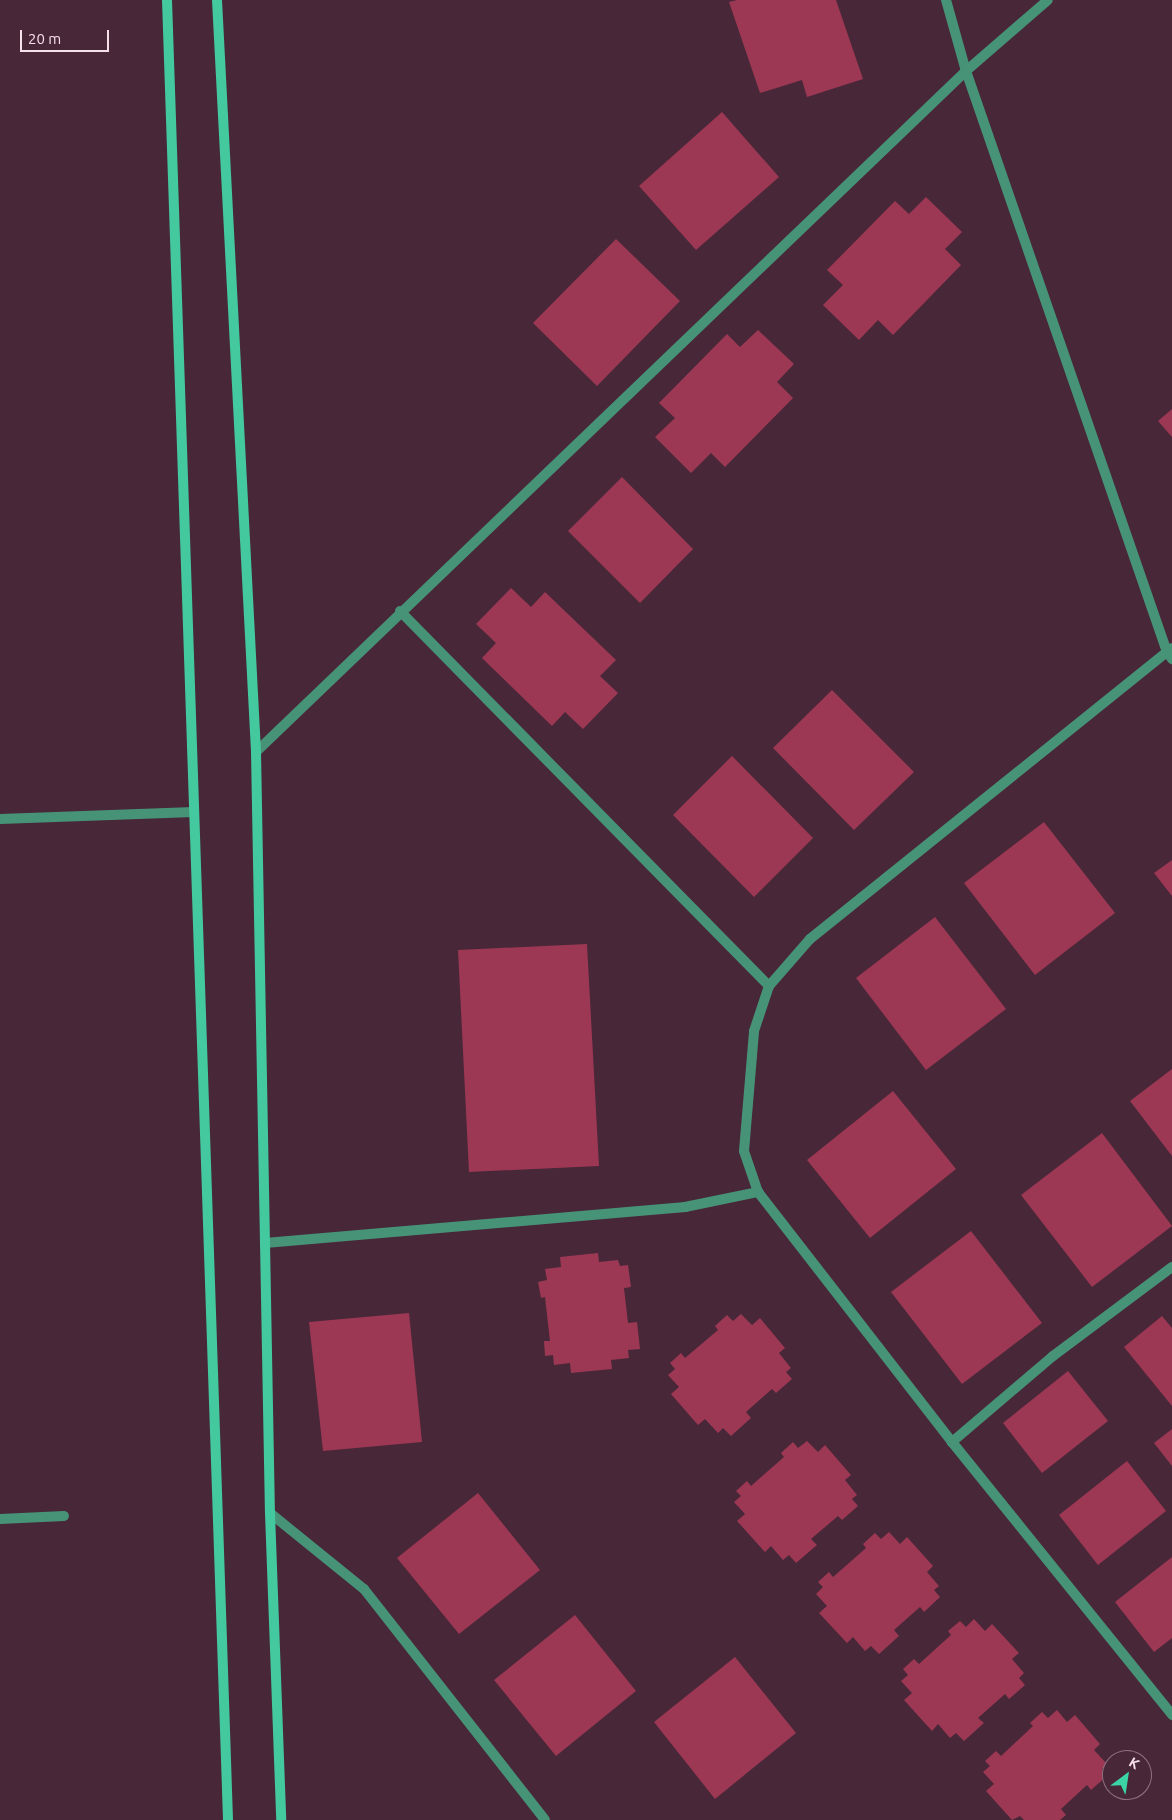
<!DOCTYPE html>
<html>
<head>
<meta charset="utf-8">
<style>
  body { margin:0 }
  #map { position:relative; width:1172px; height:1820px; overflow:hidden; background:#482739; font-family:Ubuntu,sans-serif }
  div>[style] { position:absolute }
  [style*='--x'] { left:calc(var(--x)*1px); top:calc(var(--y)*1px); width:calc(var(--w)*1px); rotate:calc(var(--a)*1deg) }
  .building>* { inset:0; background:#9c3853 }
  .lane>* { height:10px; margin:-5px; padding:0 5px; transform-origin:5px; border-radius:5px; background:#479377 }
  .street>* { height:10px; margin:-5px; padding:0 5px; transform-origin:5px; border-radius:5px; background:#479377 }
  .secondary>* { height:10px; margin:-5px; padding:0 5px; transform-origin:5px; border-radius:5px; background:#43c99d }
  span { translate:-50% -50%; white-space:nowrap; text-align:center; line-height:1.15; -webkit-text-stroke:4.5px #482739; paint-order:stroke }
  .north { position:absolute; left:1102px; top:1750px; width:50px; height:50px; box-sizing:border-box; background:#482739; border:1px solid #8e7180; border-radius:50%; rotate:31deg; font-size:14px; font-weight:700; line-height:20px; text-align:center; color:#f6e0ea }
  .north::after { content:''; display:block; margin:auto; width:18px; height:22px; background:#3bd4a4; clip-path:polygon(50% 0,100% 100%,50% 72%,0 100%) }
  .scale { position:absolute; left:20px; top:30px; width:89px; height:22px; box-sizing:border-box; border:2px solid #f6e0ea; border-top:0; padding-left:6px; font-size:15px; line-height:18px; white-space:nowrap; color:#f6e0ea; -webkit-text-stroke:4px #482739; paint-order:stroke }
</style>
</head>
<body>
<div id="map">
  <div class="building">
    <div style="clip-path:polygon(737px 0,836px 0,863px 79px,807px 97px,802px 80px,760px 93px,729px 2px)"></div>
    <div style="clip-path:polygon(722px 112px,779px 177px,696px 250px,639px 186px)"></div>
    <div style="clip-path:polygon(926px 197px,962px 232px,945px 249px,961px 265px,893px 335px,878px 320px,859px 340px,823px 305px,843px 285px,827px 270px,895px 201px,909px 214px)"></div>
    <div style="clip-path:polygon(616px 239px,680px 301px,597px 386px,533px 323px)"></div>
    <div style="clip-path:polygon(758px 330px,794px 364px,777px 382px,793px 398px,725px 467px,711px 453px,691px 473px,655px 437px,675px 418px,659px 403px,727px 334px,740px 347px)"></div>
    <div style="clip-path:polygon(1172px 409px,1172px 437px,1158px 421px)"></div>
    <div style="clip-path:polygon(622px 477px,693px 549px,640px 603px,568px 531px)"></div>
    <div style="clip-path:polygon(511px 588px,531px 607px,545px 592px,616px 660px,600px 676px,618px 693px,583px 729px,565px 712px,552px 726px,482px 658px,496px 643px,476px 624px)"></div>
    <div style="clip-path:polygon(832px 690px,914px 772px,854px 830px,773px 748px)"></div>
    <div style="clip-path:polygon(732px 756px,813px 838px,754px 897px,673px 815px)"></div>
    <div style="clip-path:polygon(1044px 822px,1115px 913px,1035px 975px,964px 883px)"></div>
    <div style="clip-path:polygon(1172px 860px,1172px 896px,1154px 873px)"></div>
    <div style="clip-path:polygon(935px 917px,1006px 1009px,926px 1070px,856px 978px)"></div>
    <div style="clip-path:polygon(587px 944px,599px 1166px,469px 1172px,458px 950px)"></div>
    <div style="clip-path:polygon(1172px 1069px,1172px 1156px,1130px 1101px)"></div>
    <div style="clip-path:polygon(893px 1091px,956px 1169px,870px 1238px,807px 1160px)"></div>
    <div style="clip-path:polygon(1102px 1133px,1172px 1226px,1092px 1287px,1021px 1195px)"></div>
    <div style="clip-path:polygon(971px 1231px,1042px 1323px,962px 1384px,891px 1292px)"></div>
    <div style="clip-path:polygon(598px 1253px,599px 1262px,618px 1260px,620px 1266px,628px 1265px,631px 1287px,624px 1288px,628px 1323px,637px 1322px,640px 1349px,628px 1350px,629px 1358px,611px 1360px,612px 1369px,571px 1373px,570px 1363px,554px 1365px,553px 1355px,545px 1356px,544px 1341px,550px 1341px,545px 1297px,541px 1298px,538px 1282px,547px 1280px,545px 1269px,561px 1267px,560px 1257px)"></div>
    <div style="clip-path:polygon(409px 1313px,422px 1442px,323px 1451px,309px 1322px)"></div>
    <div style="clip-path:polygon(741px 1314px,752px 1325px,760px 1318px,785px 1348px,779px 1353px,791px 1368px,786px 1372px,792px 1379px,776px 1393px,772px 1389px,746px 1412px,751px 1418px,731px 1436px,723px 1428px,718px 1433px,705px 1419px,698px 1425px,671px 1394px,679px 1387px,668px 1375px,675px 1369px,670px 1363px,681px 1353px,685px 1358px,718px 1330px,715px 1326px,727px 1315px,733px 1321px)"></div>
    <div style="clip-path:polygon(1162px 1316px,1172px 1328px,1172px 1406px,1124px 1347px)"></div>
    <div style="clip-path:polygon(1068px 1371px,1108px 1421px,1042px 1473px,1003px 1423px)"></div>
    <div style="clip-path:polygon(1172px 1429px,1172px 1466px,1154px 1443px)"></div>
    <div style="clip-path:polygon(807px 1441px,818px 1452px,825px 1445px,851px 1475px,845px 1480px,857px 1495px,852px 1499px,858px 1506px,842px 1520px,838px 1516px,811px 1539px,817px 1545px,796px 1563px,789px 1555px,783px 1560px,771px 1546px,765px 1552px,737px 1521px,745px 1514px,734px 1502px,741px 1496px,736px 1491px,747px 1481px,751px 1486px,784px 1457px,781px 1453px,793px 1442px,798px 1448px)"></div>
    <div style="clip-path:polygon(1127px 1461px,1166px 1511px,1098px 1565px,1059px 1515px)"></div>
    <div style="clip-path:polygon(478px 1493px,540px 1570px,459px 1634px,397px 1558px)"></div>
    <div style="clip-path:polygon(889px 1532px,900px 1544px,907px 1537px,933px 1566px,927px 1572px,939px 1586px,934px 1590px,940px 1597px,924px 1612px,920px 1607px,894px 1630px,899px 1636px,879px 1654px,871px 1646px,865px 1651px,853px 1637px,847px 1643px,819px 1613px,827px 1606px,816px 1594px,823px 1587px,818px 1582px,829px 1572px,833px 1577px,866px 1548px,863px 1544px,875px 1533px,881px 1539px)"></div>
    <div style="clip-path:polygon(1172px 1557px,1172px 1638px,1154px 1652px,1115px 1602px)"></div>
    <div style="clip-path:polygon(575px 1615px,636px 1691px,556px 1756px,494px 1680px)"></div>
    <div style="clip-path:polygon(974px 1619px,985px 1631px,992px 1624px,1019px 1653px,1012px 1659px,1024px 1673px,1019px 1678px,1025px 1685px,1009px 1699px,1005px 1694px,978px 1718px,984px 1723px,964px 1741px,956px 1733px,950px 1738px,938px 1724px,932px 1731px,904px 1700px,912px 1693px,901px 1681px,908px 1675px,903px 1669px,914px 1659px,919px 1664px,951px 1635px,948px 1631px,960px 1621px,966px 1627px)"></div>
    <div style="clip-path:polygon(735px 1657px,796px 1733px,715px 1799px,654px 1722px)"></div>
    <div style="clip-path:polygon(1057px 1710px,1067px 1722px,1075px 1715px,1100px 1744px,1094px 1750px,1107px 1764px,1102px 1769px,1107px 1776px,1091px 1790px,1087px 1785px,1061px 1809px,1066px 1815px,1060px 1820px,1024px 1820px,1020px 1816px,1012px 1820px,986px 1791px,994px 1784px,983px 1772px,990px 1766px,985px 1761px,996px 1751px,1001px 1756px,1033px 1726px,1030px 1723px,1042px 1712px,1048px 1718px)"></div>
  </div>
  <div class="lane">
    <div style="--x:0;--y:1519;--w:64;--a:-2.7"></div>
  </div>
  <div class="street">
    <div style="--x:946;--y:0;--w:74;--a:74.3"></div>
    <div style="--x:966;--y:71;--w:615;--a:70.92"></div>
    <div style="--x:1167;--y:652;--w:9;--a:54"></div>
    <div style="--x:400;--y:611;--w:526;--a:45.46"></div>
    <div style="--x:256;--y:752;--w:984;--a:-43.81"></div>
    <div style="--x:966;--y:71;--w:108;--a:-40.9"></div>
    <div style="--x:0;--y:819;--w:194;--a:-2.1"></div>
    <div style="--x:265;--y:1243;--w:422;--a:-4.9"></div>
    <div style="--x:685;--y:1207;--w:75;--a:-11.6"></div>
    <div style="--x:1172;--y:1267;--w:149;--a:143.2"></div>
    <div style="--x:1053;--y:1356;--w:133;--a:139.6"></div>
    <div style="--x:952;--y:1442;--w:351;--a:51.1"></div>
    <div style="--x:952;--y:1442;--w:316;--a:-127.8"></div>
    <div style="--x:758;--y:1192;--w:43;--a:-108.9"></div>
    <div style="--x:744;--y:1151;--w:120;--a:-85.2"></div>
    <div style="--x:754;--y:1031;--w:47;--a:-71.6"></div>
    <div style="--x:769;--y:986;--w:62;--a:-48.9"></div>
    <div style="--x:810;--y:939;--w:464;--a:-38.8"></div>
    <div style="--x:270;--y:1513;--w:121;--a:39"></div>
    <div style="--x:364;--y:1589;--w:293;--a:51.9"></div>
  </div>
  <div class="secondary">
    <div style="--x:167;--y:0;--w:1821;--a:88.08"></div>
    <div style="--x:217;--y:0;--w:753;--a:87.03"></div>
    <div style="--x:256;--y:752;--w:761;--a:88.95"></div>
    <div style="--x:270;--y:1513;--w:307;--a:87.9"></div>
  </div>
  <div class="north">K</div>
  <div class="scale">20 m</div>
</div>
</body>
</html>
